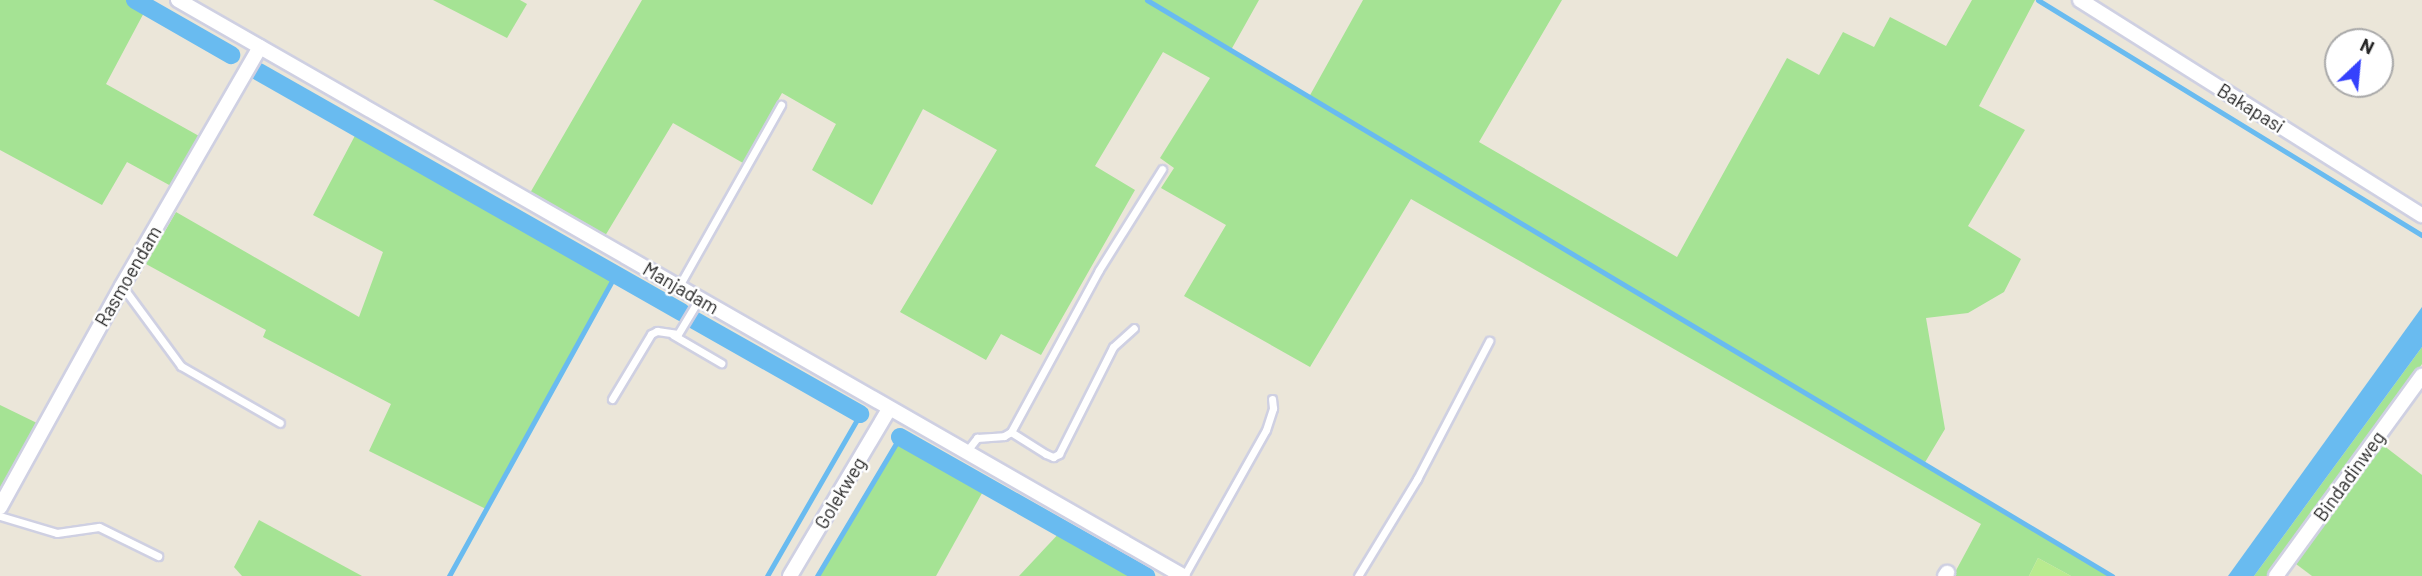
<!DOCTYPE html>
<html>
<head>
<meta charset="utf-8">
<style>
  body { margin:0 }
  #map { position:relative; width:2422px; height:576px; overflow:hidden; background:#ebe6d9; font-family:Barlow,sans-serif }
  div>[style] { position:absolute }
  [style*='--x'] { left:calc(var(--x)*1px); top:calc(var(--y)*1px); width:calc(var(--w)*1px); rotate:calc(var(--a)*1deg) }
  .green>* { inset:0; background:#a5e394 }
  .pitch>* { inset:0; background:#b8eb8f }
  .water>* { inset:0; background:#69bbf0 }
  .stream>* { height:5px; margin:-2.5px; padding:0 2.5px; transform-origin:2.5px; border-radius:2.5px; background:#69bbf0 }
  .canal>* { height:18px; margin:-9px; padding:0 9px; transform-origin:9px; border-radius:9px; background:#69bbf0 }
  .roads { filter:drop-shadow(2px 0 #cfd0e2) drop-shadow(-2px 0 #cfd0e2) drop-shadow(0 2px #cfd0e2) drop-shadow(0 -2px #cfd0e2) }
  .lane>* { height:7px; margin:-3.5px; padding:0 3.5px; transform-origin:3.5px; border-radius:3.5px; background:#fff }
  .street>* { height:14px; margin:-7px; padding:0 7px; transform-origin:7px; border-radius:7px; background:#fff }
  span { translate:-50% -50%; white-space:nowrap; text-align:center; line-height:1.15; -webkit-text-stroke:5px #fff; paint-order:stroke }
  .street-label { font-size:19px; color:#282828 }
  .north { position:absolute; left:2324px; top:28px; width:70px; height:70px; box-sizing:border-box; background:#fff; border:2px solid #a9a9a9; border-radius:50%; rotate:26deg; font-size:19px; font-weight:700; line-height:28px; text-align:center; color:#282828 }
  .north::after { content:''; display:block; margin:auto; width:24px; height:32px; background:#3541fc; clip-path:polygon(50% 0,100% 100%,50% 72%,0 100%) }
</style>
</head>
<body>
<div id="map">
  <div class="green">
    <div style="clip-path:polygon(0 0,135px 0,147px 7px,106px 84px,199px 136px,171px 186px,127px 162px,102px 205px,0 150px)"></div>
    <div style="clip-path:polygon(433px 0,520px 0,527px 4px,507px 38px)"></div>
    <div style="clip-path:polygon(642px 0,1259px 0,1231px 50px,1309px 97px,1363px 0,1562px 0,1479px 142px,1677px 257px,1787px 58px,1819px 75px,1843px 32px,1874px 47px,1890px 17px,1946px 46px,1972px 0,2035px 0,1979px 106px,2025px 130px,1968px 226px,2021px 259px,2004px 292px,1968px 313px,1926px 318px,1945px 429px,1924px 464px,2112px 576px,2071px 576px,2038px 558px,2029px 576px,1953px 576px,1981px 524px,1411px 199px,1310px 367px,1184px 296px,1226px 225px,1161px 188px,1174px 168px,1160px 158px,1210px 78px,1163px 52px,1095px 166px,1135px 190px,1041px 355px,1001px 334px,986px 360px,900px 312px,997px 150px,923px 109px,872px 205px,812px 170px,836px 124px,782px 93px,743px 163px,673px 123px,605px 236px,530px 193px)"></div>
    <div style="clip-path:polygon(359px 128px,616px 273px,486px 509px,369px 451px,391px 404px,263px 337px,266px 330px,146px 264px,176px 212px,359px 317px,383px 252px,313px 215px)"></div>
    <div style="clip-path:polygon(2422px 347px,2422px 364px,2267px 576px,2254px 576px)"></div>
    <div style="clip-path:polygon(0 405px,39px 424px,0 493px)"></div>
    <div style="clip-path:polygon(900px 437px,986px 486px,936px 576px,817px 576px)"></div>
    <div style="clip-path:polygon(2379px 442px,2422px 475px,2422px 576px,2312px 576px,2292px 561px)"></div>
    <div style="clip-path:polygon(259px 520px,362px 576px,242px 576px,234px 567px)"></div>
    <div style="clip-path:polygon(1063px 529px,1146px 576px,1019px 576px)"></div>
  </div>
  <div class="pitch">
    <div style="clip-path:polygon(2038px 558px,2071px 576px,2029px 576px)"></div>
  </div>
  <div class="water">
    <div style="clip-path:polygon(2422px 307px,2422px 347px,2254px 576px,2228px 576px)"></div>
  </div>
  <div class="stream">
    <div style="--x:1147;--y:0;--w:1124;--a:30.83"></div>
    <div style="--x:2038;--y:0;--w:450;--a:31.5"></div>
    <div style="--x:449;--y:576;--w:346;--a:-61.1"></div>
    <div style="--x:767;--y:576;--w:187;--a:-60.1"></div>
    <div style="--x:817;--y:576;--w:162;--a:-59.2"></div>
  </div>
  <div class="canal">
    <div style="--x:135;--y:0;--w:111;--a:29.8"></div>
    <div style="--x:259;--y:72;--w:486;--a:29.6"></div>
    <div style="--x:694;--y:320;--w:191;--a:29.5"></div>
    <div style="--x:900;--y:437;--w:283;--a:29.5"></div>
  </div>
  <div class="roads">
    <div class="lane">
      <div style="--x:122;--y:286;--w:99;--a:53.6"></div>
      <div style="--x:181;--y:366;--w:114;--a:29.9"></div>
      <div style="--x:679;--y:286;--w:208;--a:-60.6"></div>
      <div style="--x:673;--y:335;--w:56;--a:30.3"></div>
      <div style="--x:612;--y:399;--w:76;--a:-59"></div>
      <div style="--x:651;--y:334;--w:7;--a:-27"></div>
      <div style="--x:657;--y:331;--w:21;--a:8"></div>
      <div style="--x:678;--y:334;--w:41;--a:-59"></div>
      <div style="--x:1011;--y:432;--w:41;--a:32.2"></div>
      <div style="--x:1046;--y:454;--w:8;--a:23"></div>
      <div style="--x:1053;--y:457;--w:7;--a:-27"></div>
      <div style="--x:1059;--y:454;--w:120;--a:-63.2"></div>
      <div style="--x:1113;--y:347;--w:28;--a:-42"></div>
      <div style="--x:966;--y:452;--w:18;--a:-52"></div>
      <div style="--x:977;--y:438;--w:27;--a:-4"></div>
      <div style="--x:1004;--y:436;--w:8;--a:-30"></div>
      <div style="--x:1011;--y:432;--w:184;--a:-61.5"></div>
      <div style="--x:1099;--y:270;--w:119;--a:-58"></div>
      <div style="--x:0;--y:516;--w:59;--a:16.6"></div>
      <div style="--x:57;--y:533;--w:42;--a:-8.1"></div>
      <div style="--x:99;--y:527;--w:66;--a:26.2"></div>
      <div style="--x:1184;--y:576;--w:167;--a:-60.7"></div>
      <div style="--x:1266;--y:430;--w:23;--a:-72"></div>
      <div style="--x:1273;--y:408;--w:9;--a:-96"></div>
      <div style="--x:1358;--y:576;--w:114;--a:-58.7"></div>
      <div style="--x:1417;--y:479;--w:156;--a:-62.4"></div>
    </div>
    <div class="street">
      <div style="--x:178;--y:0;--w:1158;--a:29.82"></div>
      <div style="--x:2080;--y:0;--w:404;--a:32.2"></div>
      <div style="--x:0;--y:507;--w:252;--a:-61.1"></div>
      <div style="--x:122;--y:286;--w:276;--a:-60"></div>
      <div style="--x:790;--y:576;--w:194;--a:-59.3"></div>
      <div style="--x:1945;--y:576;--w:4;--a:-56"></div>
      <div style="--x:2276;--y:576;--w:248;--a:-53.9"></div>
    </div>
  </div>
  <div class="street-label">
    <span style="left:2251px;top:108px;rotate:32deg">Bakapasi</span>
    <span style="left:128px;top:276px;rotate:-60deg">Rasmoendam</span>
    <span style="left:681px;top:288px;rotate:30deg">Manjadam</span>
    <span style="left:2349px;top:476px;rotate:-54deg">Bindadinweg</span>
    <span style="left:840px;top:493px;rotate:-59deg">Golekweg</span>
  </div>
  <div class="north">N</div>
</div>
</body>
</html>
